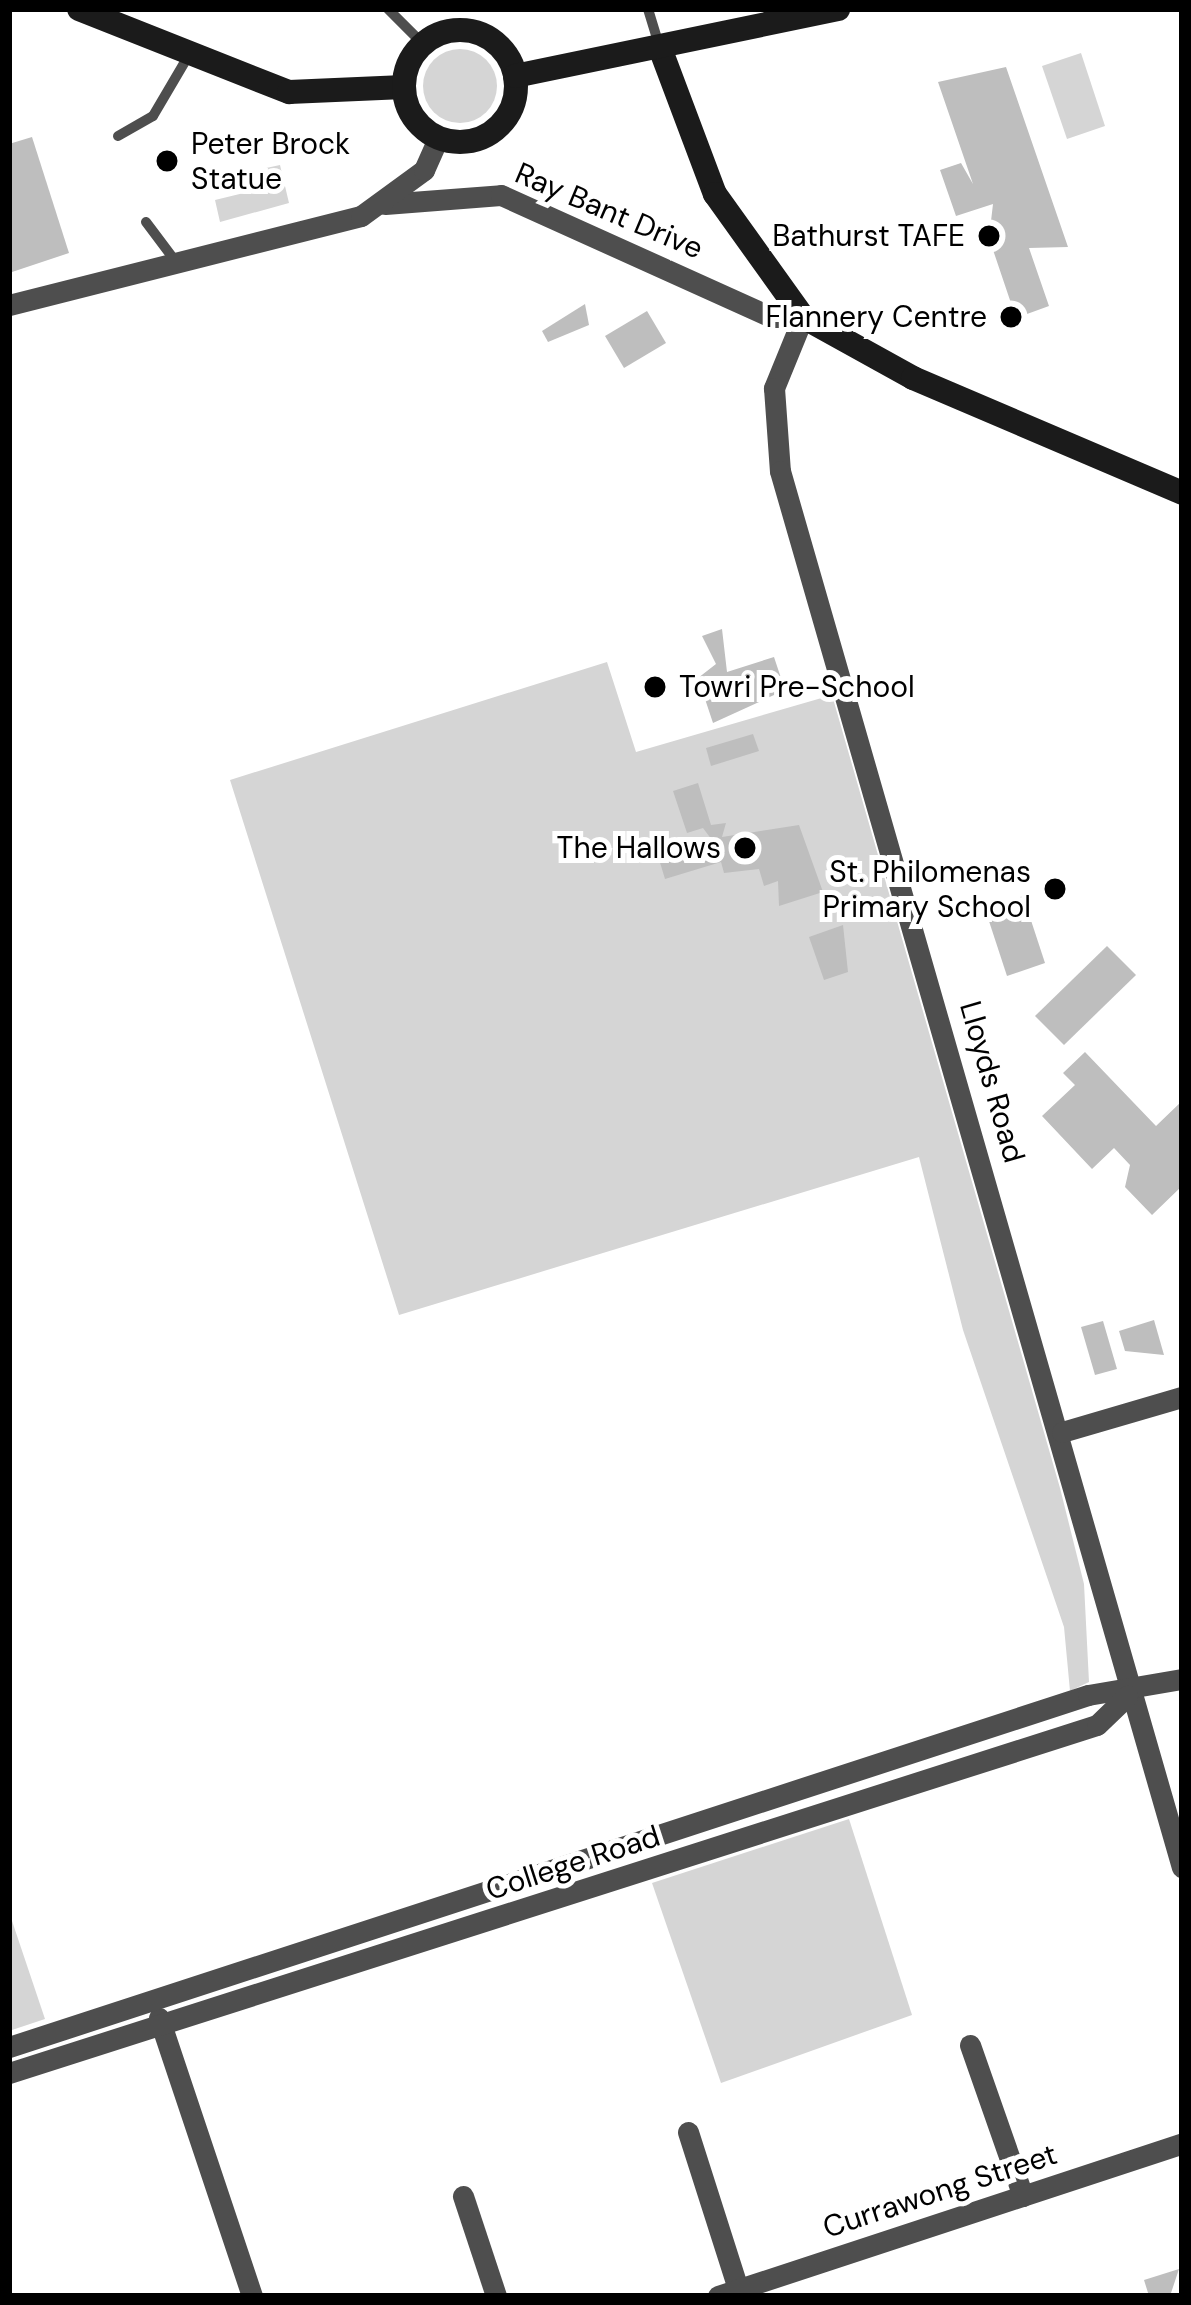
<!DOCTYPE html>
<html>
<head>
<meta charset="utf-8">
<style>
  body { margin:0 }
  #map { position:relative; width:1191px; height:2305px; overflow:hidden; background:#fff; font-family:"DM Sans",sans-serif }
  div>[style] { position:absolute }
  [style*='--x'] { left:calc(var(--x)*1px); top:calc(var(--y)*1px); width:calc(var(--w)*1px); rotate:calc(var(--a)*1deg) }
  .green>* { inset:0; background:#d5d5d5 }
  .round { border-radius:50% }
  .building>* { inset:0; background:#bebebe }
  .lane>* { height:10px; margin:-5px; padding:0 5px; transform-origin:5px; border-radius:5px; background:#4e4e4e }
  .street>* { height:21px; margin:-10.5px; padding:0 10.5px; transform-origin:10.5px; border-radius:10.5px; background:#4e4e4e }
  .secondary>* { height:24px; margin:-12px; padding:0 12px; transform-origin:12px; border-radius:12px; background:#1b1b1b }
  .secondary>.ring { margin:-12px; padding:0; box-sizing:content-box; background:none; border:24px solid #1b1b1b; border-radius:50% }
  .dots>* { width:33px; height:33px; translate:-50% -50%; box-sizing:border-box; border:6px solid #fff; border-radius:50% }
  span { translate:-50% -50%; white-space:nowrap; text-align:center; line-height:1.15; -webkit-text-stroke:10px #fff; paint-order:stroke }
  .poi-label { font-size:30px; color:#000 }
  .left { translate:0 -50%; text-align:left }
  .right { translate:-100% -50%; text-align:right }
  .street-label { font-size:30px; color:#000 }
  .frame { position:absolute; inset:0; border:12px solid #000; pointer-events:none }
</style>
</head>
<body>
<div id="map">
  <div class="green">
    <div class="round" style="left:423px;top:49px;width:74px;height:74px"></div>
    <div style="clip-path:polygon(1081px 53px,1105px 126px,1067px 139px,1042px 66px)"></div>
    <div style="clip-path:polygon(280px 165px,289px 203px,220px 222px,215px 200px,252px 191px,257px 170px)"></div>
    <div style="clip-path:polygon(607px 662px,636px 752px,832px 695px,1060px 1488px,1084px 1584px,1089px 1682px,1070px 1691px,1064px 1627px,963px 1330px,919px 1157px,399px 1315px,230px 780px)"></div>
    <div style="clip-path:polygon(849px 1819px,912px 2015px,721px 2083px,652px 1883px)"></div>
    <div style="clip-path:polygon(9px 1912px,45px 2019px,9px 2031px)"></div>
  </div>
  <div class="building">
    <div style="clip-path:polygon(1006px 67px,1068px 247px,1029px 248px,1049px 306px,1016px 318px,989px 238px,993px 204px,956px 216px,940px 170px,961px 163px,973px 184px,938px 82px)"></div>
    <div style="clip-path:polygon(32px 137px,69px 253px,9px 273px,9px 144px)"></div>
    <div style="clip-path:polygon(585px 304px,589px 325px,548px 342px,542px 331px)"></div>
    <div style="clip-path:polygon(647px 311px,666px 343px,624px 368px,605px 336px)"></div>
    <div style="clip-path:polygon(722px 629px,727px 672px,774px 657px,785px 690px,713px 723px,698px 678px,716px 664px,702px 636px)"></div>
    <div style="clip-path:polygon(753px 734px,759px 751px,711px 766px,706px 748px)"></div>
    <div style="clip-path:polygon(698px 783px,711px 825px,726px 823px,722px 837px,799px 825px,823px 892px,779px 906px,778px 881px,764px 886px,759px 869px,724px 873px,721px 862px,665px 879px,658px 856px,712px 840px,703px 828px,687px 833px,673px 791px)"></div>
    <div style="clip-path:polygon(1023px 896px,1045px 963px,1007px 976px,985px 909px)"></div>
    <div style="clip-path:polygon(843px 925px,848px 972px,824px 980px,809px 937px)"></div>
    <div style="clip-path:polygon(1107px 946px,1136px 975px,1064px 1045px,1035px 1016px)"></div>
    <div style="clip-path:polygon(1085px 1052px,1156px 1126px,1182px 1101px,1182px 1186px,1152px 1215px,1125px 1187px,1130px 1165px,1114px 1148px,1092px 1169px,1042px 1116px,1075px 1085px,1063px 1073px)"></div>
    <div style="clip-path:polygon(1154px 1320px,1164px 1355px,1125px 1351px,1119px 1331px)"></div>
    <div style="clip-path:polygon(1103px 1321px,1117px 1369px,1095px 1375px,1081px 1327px)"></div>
    <div style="clip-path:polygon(1179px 2269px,1170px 2296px,1149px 2296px,1144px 2280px)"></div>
  </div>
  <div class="lane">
    <div style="--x:388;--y:9;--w:49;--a:45"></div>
    <div style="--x:648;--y:9;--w:38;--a:73"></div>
    <div style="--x:118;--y:136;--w:40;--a:-29.7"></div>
    <div style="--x:153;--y:116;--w:71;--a:-59.5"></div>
    <div style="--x:146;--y:222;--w:50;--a:53.1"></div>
  </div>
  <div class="street">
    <div style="--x:385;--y:204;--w:116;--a:-4.4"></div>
    <div style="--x:501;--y:195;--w:296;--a:24.3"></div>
    <div style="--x:771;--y:317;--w:32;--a:0"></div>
    <div style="--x:9;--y:305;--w:363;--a:-14.2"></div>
    <div style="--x:361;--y:216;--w:78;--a:-36.1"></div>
    <div style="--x:424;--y:170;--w:35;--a:-66"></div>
    <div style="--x:803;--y:317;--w:77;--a:112.2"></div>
    <div style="--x:774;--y:388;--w:83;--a:85.9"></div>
    <div style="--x:780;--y:471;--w:1453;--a:73.94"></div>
    <div style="--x:1062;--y:1432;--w:125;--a:-16.3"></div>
    <div style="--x:159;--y:2018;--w:293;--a:71.5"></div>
    <div style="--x:970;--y:2045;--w:160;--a:70.7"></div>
    <div style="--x:9;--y:2047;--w:1135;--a:-18.07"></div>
    <div style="--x:1088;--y:1695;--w:95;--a:-9.7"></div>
    <div style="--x:9;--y:2073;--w:1142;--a:-17.74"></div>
    <div style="--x:1097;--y:1725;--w:42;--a:-44"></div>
    <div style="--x:688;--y:2132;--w:165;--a:72.3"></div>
    <div style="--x:463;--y:2196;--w:105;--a:71.7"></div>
    <div style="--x:718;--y:2296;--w:489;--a:-18.2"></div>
  </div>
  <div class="secondary">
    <div style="--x:79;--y:9;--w:226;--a:21.6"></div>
    <div style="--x:289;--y:92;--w:115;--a:-2.5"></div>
    <div class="ring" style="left:404px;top:30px;width:88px;height:88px"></div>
    <div style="--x:660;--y:48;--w:156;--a:69.4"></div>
    <div style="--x:715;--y:194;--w:151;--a:54.4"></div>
    <div style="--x:803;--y:317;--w:126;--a:29"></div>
    <div style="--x:913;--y:378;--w:293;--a:23.1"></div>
    <div style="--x:515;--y:76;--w:330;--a:-11.7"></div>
  </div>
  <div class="dots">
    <div style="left:167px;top:161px;background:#000"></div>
    <div style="left:989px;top:236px;background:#000"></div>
    <div style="left:1011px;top:317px;background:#000"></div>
    <div style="left:655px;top:687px;background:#000"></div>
    <div style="left:745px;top:848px;background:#000"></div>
    <div style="left:1055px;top:889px;background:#000"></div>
  </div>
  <div class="poi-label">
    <span class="left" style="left:191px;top:161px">Peter Brock<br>Statue</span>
    <span class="right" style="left:965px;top:236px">Bathurst TAFE</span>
    <span class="right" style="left:987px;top:317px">Flannery Centre</span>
    <span class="left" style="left:679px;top:687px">Towri Pre-School</span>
    <span class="right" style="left:721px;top:848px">The Hallows</span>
    <span class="right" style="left:1031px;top:889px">St. Philomenas<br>Primary School</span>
  </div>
  <div class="street-label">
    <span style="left:609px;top:211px;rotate:23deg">Ray Bant Drive</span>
    <span style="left:992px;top:1082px;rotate:74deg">Lloyds Road</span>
    <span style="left:573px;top:1863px;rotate:-18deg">College Road</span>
    <span style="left:940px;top:2191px;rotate:-18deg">Currawong Street</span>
  </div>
  <div class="frame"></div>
</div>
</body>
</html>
